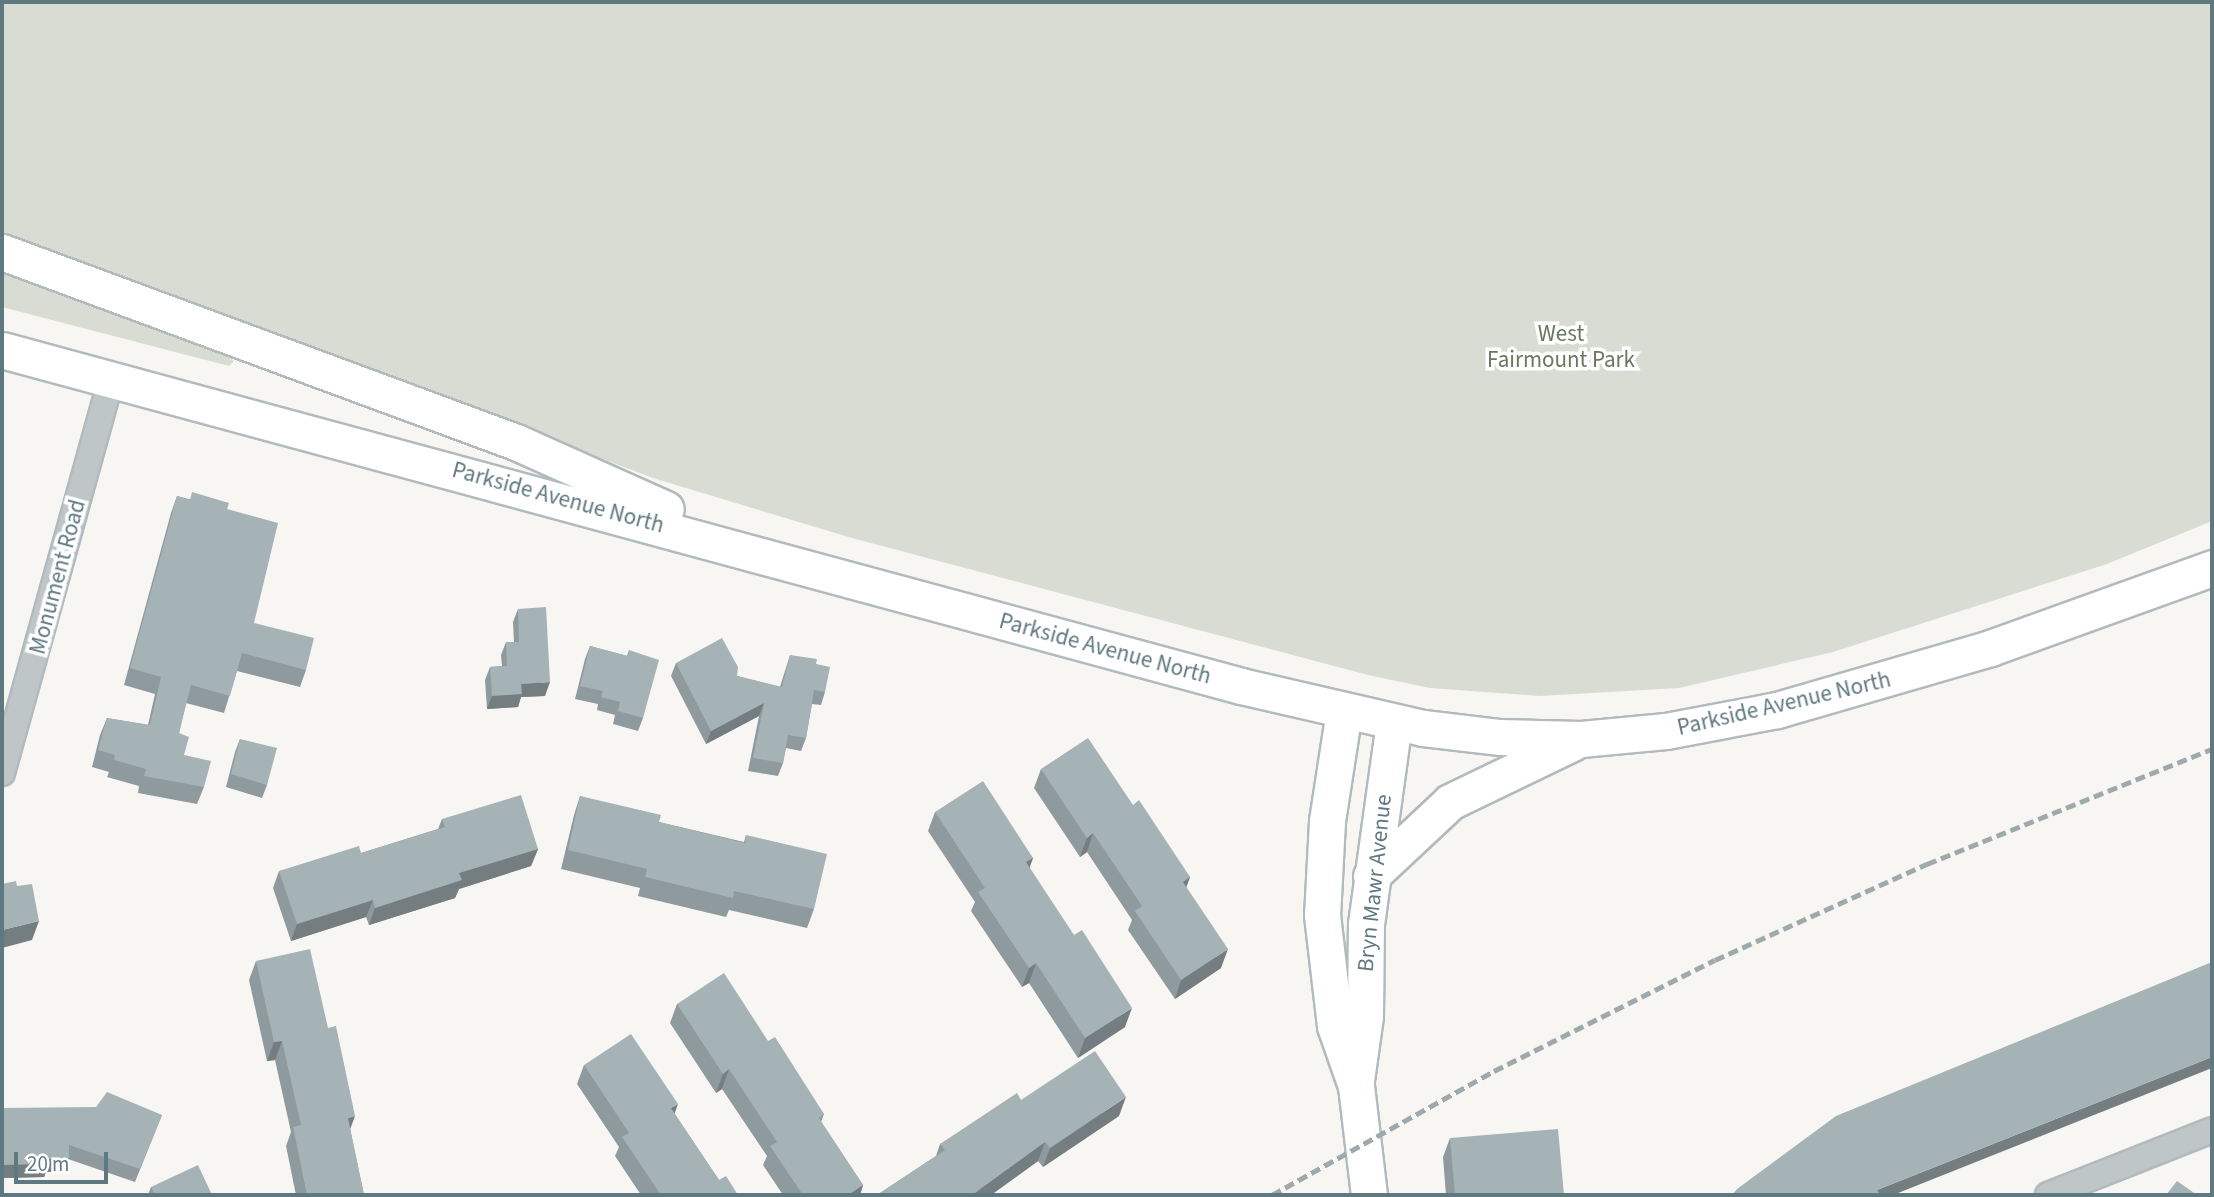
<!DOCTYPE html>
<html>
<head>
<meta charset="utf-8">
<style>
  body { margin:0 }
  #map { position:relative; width:2214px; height:1197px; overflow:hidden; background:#f7f6f3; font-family:"Source Sans 3",sans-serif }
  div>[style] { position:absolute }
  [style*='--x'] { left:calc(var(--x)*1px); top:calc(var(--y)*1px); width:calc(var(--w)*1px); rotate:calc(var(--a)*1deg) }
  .green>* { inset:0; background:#d8dcd2 }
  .roads { filter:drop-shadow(2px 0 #b1babd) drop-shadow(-2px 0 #b1babd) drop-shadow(0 2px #b1babd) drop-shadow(0 -2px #b1babd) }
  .street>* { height:24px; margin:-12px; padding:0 12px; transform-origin:12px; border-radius:12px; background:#bfc6c8 }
  .secondary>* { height:35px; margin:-17.5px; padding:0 17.5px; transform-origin:17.5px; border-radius:17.5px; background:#fff }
  .rail>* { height:5px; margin-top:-2.5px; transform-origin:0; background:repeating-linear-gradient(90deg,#9ea9ad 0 10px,transparent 0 15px) }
  .wall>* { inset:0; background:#8e9a9d }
  .shaded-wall>* { inset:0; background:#747d7f }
  .building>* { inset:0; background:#a5b3b6 }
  span { translate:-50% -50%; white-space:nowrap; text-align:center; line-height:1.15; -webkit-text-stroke:7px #fff; paint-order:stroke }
  .park-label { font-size:23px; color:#68795e }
  .street-label { font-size:23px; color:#5f7981 }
  .frame { position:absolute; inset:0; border:4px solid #5f7981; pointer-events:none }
  .scale { position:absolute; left:14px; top:1152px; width:94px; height:32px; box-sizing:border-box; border:4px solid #5f7981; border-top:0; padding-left:9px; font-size:21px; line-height:24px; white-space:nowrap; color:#5f7981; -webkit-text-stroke:5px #fff; paint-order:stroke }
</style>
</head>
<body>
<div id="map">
  <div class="green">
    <div style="clip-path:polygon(2px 2px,2212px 2px,2212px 521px,2107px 564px,1833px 652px,1679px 688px,1540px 696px,1430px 688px,1368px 675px,852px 538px,656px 479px,2px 235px)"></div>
    <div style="clip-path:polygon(2px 268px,217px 349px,234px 361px,229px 366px,2px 307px)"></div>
  </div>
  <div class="roads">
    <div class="street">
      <div style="--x:2;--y:773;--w:409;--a:-74.5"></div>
      <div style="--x:2048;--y:1195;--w:176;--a:-21.6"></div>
    </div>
    <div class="secondary">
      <div style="--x:2;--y:252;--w:548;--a:20.29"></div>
      <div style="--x:516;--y:442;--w:164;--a:24.1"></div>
      <div style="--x:2;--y:350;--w:1284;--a:15.17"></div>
      <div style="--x:1241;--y:686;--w:187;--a:13"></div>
      <div style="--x:1423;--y:728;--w:78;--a:6.7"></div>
      <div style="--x:1500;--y:737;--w:81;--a:1.4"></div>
      <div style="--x:1581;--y:739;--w:85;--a:-5.4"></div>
      <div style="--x:1666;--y:731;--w:113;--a:-10.7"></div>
      <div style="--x:1777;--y:710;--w:222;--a:-16.2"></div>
      <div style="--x:1990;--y:648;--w:236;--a:-19.8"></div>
      <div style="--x:1344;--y:711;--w:111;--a:98.8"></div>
      <div style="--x:1327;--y:821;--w:94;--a:93"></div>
      <div style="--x:1322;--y:915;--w:112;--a:83.3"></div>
      <div style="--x:1335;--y:1026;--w:64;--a:70.7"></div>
      <div style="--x:1356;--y:1086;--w:110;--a:83.2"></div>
      <div style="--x:1371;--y:876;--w:108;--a:-43.1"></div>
      <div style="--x:1450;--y:802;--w:136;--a:-25.8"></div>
      <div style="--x:1356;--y:1080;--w:65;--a:-82"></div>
      <div style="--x:1365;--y:1016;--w:92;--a:-89.4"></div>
      <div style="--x:1366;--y:924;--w:204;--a:-82.1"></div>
    </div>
  </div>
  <div class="rail">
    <div style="--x:1272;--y:1195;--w:254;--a:-29.2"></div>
    <div style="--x:1494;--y:1071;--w:247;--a:-26.7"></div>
    <div style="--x:1715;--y:960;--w:233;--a:-24.4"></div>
    <div style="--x:1927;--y:864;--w:307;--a:-22"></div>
  </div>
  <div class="wall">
    <div style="clip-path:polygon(177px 496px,227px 509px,254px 623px,306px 670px,300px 687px,237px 671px,224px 713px,186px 703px,179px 733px,184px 755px,204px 787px,197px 804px,138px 793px,139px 786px,107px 777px,109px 772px,92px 767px,100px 735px,107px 718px,148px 725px,155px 694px,124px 685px,171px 513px)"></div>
    <div style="clip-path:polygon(518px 609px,545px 696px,521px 697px,518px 707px,487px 709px,485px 680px,490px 667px,502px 666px,501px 655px,506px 642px,514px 642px,513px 622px)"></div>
    <div style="clip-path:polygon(590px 646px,627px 656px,629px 650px,643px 718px,638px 731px,613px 724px,615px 715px,597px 710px,598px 704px,575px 699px,585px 659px)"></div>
    <div style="clip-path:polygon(790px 655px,816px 664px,825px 692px,821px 705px,812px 704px,806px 738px,801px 751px,786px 748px,783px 763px,778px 776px,748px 771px,759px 716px,706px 744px,671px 676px,676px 663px,737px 676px,780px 687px)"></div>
    <div style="clip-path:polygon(240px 739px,267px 785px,262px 798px,226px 787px,235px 752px)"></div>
    <div style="clip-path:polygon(1041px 769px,1133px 805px,1190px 877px,1186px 887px,1221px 968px,1175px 999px,1128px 930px,1132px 920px,1087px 852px,1080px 857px,1034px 788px)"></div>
    <div style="clip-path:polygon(580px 796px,659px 822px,744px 842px,746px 835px,814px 909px,807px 928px,729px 910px,726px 917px,638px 896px,640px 888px,561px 869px,574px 815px)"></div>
    <div style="clip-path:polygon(935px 812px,1033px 858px,1029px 868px,1125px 1027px,1078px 1058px,1029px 983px,1022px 987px,971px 911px,975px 902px,928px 831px)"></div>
    <div style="clip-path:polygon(442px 819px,538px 849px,531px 866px,459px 889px,455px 898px,369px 925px,366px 917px,291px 941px,273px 888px,279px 871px,361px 853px,438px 829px)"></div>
    <div style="clip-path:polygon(256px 961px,350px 1129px,364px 1195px,296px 1195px,286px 1146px,291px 1132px,275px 1060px,267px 1061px,249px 980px)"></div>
    <div style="clip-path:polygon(677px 1004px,768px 1041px,824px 1114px,821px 1122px,863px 1185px,860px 1195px,783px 1195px,763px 1165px,767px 1156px,722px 1089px,716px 1093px,670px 1023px)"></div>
    <div style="clip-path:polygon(584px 1065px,674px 1113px,719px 1180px,738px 1195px,641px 1195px,615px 1156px,619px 1147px,577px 1084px)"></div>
    <div style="clip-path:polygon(1021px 1100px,1119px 1116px,1043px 1167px,1038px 1161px,991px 1195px,877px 1195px,936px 1156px,940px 1144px)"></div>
    <div style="clip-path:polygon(2px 1108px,162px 1115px,135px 1182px,68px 1159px,64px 1171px,46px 1172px,44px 1177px,2px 1178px)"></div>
    <div style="clip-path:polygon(1450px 1138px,1564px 1195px,1446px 1195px,1443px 1157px)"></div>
    <div style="clip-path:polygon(151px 1187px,212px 1195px,148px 1195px)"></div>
  </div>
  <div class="shaded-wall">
    <div style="clip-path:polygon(550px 682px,545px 696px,521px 697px,518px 707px,487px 709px,492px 696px,521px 684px)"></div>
    <div style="clip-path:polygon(764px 703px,759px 716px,706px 744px,711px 731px)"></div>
    <div style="clip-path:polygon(1093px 833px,1087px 852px,1080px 857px,1087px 838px)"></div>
    <div style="clip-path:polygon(538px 849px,531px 866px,459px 889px,455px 898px,369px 925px,375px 908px,459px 873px)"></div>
    <div style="clip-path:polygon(1033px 858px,1026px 877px,1026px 862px)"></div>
    <div style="clip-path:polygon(1190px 877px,1183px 896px,1183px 882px)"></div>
    <div style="clip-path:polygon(373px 900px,366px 917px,291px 941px,297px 924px)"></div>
    <div style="clip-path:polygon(39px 921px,32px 940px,2px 948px,2px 930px)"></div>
    <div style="clip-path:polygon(1228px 949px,1221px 968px,1175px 999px,1181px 980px)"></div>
    <div style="clip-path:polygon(1036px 963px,1029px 983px,1022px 987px,1029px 968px)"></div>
    <div style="clip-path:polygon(1132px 1008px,1125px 1027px,1078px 1058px,1085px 1038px)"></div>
    <div style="clip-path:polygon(282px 1041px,275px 1060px,267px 1061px,274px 1042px)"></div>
    <div style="clip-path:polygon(2212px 1057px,2212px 1068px,1893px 1195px,1875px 1195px,1877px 1190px)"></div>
    <div style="clip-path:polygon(729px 1069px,722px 1089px,716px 1093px,723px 1074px)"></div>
    <div style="clip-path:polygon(1126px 1097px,1119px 1116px,1043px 1167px,1050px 1148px)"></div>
    <div style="clip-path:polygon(678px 1104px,671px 1123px,671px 1108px)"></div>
    <div style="clip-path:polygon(355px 1116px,348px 1135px,348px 1118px)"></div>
    <div style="clip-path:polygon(1045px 1142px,1038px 1161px,991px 1195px,972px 1195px)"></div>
    <div style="clip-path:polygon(69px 1158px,64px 1171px,46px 1172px,44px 1177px,2px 1178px,2px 1165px,49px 1159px)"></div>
    <div style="clip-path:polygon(863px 1185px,860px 1195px,848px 1195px)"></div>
  </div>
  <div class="building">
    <div style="clip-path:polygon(192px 492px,229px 503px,227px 509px,278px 523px,254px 623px,314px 638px,306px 670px,242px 653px,230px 696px,191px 685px,179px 733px,189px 737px,184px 755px,211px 761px,204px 787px,144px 776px,146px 769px,114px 760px,115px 755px,98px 750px,107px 718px,150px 725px,161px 677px,130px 668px,177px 496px,190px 500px)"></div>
    <div style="clip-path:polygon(546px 607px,550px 682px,521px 684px,522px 694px,492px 696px,490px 667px,507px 666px,506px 642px,519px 642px,518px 609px)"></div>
    <div style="clip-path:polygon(722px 638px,738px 667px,737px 676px,782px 687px,790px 655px,817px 659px,816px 664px,830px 667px,825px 692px,814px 690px,806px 738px,788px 735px,783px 763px,753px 758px,764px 703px,711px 731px,676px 663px)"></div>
    <div style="clip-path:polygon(590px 646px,628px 656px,629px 650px,659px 660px,643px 718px,618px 711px,620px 702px,601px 697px,603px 691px,580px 686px)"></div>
    <div style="clip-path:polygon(1088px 738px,1133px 805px,1139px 800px,1190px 877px,1183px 882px,1228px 949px,1181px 980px,1135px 911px,1142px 906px,1093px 833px,1087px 838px,1041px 769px)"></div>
    <div style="clip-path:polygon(240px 739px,277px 748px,267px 785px,231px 774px)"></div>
    <div style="clip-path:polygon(983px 781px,1033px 858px,1026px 862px,1074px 935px,1082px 930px,1132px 1008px,1085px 1038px,1036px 963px,1029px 968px,978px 892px,985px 888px,935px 812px)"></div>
    <div style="clip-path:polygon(521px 795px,538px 849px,459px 873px,462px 880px,375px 908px,373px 900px,297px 924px,279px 871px,359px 846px,361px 853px,445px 827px,442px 819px)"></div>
    <div style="clip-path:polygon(580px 796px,661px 815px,659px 822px,745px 843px,746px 835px,827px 854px,814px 909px,734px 891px,733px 898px,645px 877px,647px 869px,568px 850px)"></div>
    <div style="clip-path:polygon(16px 881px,17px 886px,32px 884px,39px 921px,2px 930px,2px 884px)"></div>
    <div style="clip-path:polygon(310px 949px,328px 1028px,336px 1026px,355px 1116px,348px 1118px,364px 1195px,307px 1195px,293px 1127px,301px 1125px,282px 1041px,274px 1042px,256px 961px)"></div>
    <div style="clip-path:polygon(2212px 962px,2212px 1057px,1877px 1190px,1880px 1194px,1879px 1195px,1732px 1195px,1737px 1189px,1836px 1116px)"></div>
    <div style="clip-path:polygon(724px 973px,768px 1041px,775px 1037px,824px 1114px,819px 1118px,863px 1185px,848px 1195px,803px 1195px,770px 1146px,777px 1142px,729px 1069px,723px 1074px,677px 1004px)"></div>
    <div style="clip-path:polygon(631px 1034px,678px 1104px,671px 1108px,719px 1180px,726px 1176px,738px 1195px,661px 1195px,622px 1137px,629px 1133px,584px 1065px)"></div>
    <div style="clip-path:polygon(1095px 1051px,1126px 1097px,1050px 1148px,1045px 1142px,972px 1195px,877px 1195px,945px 1150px,940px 1144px,1017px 1093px,1021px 1100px)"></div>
    <div style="clip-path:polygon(107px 1092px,162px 1115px,140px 1169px,69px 1145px,69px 1158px,49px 1159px,49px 1164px,2px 1165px,2px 1108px,96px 1107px)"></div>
    <div style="clip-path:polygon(1558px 1129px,1564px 1195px,1455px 1195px,1450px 1138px)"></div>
    <div style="clip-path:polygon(198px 1165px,212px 1195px,155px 1195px,151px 1187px)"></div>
    <div style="clip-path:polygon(2177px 1181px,2197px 1195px,2166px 1195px)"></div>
  </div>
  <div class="park-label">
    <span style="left:1561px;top:347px">West<br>Fairmount Park</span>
  </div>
  <div class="street-label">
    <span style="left:558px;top:498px;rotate:15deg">Parkside Avenue North</span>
    <span style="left:58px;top:577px;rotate:-75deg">Monument Road</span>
    <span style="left:1105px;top:649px;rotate:15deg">Parkside Avenue North</span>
    <span style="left:1784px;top:704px;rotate:-13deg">Parkside Avenue North</span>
    <span style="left:1375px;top:883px;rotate:-84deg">Bryn Mawr Avenue</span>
  </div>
  <div class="frame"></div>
  <div class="scale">20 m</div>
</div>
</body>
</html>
